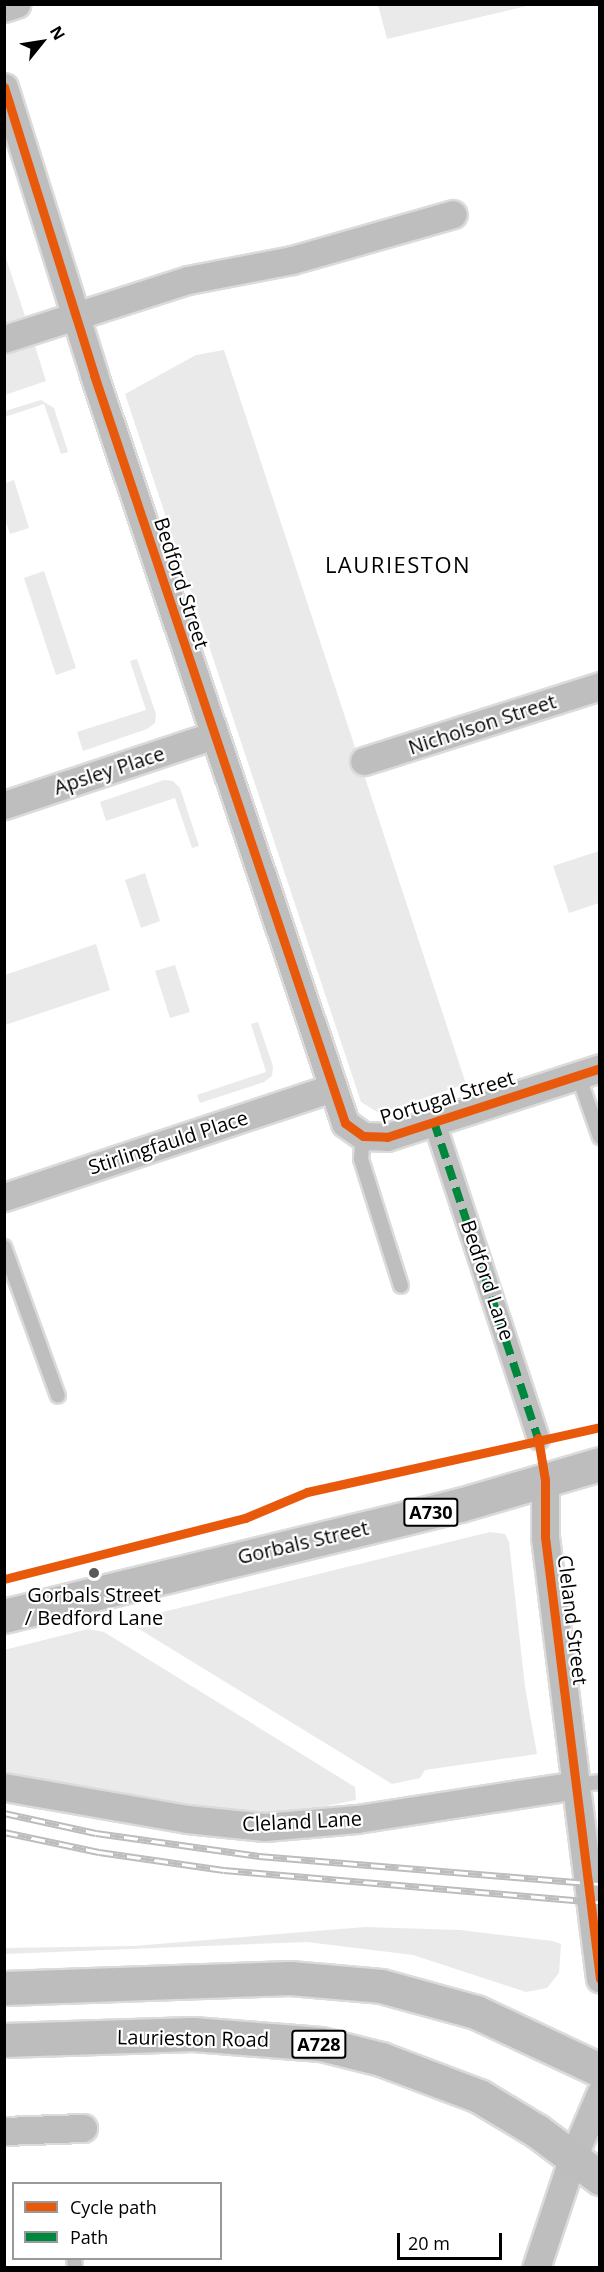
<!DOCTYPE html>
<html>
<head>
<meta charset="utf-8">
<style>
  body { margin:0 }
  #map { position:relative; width:604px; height:2272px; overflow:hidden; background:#fff; font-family:"Open Sans",sans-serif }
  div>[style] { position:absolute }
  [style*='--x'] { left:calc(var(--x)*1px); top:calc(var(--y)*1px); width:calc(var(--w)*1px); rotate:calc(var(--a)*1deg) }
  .green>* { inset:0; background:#eaeaea }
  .roads { filter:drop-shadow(2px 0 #dbdbdb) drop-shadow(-2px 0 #dbdbdb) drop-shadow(0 2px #dbdbdb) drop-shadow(0 -2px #dbdbdb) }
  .service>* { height:14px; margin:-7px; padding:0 7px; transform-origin:7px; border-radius:7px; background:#bebebe }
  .pedestrian>* { height:21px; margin:-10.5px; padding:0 10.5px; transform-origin:10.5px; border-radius:10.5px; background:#bebebe }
  .minor>* { height:27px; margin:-13.5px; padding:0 13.5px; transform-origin:13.5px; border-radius:13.5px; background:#bebebe }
  .primary>* { height:33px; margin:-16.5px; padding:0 16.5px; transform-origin:16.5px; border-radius:16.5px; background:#bdbdbd }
  .rail>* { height:7px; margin-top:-3.5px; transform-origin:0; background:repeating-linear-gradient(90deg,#fff 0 14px,#bdbdbd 0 28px); box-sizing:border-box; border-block:2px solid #bdbdbd }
  .quiet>* { height:8px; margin-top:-4px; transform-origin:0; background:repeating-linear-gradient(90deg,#00873e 0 15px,transparent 0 23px) }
  .cycleway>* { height:9px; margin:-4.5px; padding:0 4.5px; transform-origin:4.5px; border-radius:4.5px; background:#e8590c }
  .dots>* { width:16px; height:16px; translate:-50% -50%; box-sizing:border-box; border:3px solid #fff; border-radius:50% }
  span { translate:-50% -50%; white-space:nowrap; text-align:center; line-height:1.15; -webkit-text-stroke:4.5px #fff; paint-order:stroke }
  .shield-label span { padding:2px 4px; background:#fff; border:2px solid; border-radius:4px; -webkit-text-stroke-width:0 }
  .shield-label { font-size:18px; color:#000; font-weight:700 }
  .street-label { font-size:20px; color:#000 }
  .poi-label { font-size:20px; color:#000 }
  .quarter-label { font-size:22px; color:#000; letter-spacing:1.5px }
  .frame { position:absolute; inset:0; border:6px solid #000; pointer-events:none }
  .legend { position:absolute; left:12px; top:2182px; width:210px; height:78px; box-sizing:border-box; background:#fff; border:2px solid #999; margin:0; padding:8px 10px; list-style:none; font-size:18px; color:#000 }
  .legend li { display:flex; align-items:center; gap:12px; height:30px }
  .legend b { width:30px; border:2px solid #999 }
  .north { position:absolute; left:12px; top:12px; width:60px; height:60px; -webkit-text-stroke:4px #fff; paint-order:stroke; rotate:60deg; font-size:16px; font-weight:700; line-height:24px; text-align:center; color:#000 }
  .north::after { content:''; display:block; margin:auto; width:21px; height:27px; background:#000; clip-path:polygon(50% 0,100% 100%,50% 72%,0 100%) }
  .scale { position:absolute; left:397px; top:2233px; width:105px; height:27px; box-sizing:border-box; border:3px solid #000; border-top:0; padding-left:8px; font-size:18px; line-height:21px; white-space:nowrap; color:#000; -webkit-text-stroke:4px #fff; paint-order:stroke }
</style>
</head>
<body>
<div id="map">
  <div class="green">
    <div style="clip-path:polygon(378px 5px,378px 4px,531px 5px,387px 39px)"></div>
    <div style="clip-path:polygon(5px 255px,25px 316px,5px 323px,4px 323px)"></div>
    <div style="clip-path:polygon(35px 346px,46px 381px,5px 395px,5px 356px)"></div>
    <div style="clip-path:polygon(224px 350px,466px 1084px,379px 1113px,361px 1102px,125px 394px,196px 355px)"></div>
    <div style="clip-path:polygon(41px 400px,54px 408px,68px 452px,61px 454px,44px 404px,5px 417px,5px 411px)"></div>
    <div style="clip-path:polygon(14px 480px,29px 528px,10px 534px,5px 519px,5px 483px)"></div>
    <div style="clip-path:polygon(44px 571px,76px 668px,56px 675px,24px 578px)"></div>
    <div style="clip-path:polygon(137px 659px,156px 714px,155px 723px,147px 729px,83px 751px,77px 732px,146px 710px,130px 661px)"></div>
    <div style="clip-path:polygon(164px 780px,173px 781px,180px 788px,199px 846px,192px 848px,175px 798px,106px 821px,100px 802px)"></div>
    <div style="clip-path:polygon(599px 851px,599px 903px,569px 913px,553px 866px)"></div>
    <div style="clip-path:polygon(145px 873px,160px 921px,141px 928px,125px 880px)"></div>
    <div style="clip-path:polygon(96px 944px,110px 990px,5px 1025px,5px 975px)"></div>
    <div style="clip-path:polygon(175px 965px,190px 1012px,170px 1018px,155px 971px)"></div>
    <div style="clip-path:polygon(258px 1022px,273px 1066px,272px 1076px,264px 1082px,200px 1103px,197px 1095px,266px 1072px,251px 1024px)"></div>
    <div style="clip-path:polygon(490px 1532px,505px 1534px,509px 1542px,525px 1687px,537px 1754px,425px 1770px,420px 1778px,392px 1784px,126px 1621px)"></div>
    <div style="clip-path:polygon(88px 1629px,104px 1632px,355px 1787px,356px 1800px,270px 1817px,229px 1814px,206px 1806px,189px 1808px,5px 1775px,4px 1650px)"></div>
    <div style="clip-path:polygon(365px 1927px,460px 1930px,553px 1941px,561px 1944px,559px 1973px,547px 1988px,526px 1992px,413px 1955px,307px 1942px,5px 1954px,5px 1948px,133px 1946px)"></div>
  </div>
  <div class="roads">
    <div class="service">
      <div style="--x:578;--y:1075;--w:66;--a:70.5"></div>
      <div style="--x:363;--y:1136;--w:23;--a:95"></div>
      <div style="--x:361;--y:1159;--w:133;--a:72.5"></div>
      <div style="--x:4;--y:1247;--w:158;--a:70.1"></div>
      <div style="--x:576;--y:1785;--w:24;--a:-7"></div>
      <div style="--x:74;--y:2258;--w:10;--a:84"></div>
    </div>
    <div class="pedestrian">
      <div style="--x:434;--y:1122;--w:333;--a:71.8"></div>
    </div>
    <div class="minor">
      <div style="--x:4;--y:8;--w:13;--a:-18"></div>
      <div style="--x:4;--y:87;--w:302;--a:72.6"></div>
      <div style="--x:94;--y:375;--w:789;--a:71.45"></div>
      <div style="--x:345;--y:1123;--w:22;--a:36"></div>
      <div style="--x:363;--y:1136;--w:24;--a:2"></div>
      <div style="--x:387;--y:1137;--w:224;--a:-17.9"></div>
      <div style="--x:4;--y:339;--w:193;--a:-17.8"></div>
      <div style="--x:188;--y:280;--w:106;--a:-10.9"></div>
      <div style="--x:292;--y:260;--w:167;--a:-15.9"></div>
      <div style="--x:364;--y:761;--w:248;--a:-17.6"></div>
      <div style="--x:4;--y:805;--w:221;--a:-18.4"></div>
      <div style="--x:4;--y:1197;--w:345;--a:-18.4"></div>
      <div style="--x:545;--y:1480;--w:57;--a:90"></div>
      <div style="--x:545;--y:1537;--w:445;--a:82.9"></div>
      <div style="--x:4;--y:1787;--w:186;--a:9.9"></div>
      <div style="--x:187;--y:1819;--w:78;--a:5.9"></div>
      <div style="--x:265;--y:1827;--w:92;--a:-5"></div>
      <div style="--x:357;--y:1819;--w:222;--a:-8.8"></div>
      <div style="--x:4;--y:2131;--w:79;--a:-2.2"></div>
      <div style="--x:536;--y:2268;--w:117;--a:-71.6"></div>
      <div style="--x:573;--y:2157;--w:69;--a:-66.8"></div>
    </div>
    <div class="primary">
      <div style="--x:4;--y:1616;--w:469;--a:-13.7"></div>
      <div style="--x:460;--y:1505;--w:146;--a:-16.3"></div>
      <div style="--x:4;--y:1988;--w:286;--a:-2"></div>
      <div style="--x:290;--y:1978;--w:91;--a:5"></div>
      <div style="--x:381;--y:1986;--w:98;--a:15.3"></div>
      <div style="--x:476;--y:2012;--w:137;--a:25.1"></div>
      <div style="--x:4;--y:2040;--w:189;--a:-1.8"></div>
      <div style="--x:193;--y:2034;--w:128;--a:4.5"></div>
      <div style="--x:321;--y:2044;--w:62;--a:14"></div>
      <div style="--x:381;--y:2059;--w:105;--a:20.7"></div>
      <div style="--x:479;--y:2096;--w:68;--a:31.1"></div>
      <div style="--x:537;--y:2131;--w:79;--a:36.7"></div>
    </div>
  </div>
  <div class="rail">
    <div style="--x:4;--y:1813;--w:94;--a:12.3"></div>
    <div style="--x:96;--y:1833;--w:165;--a:8"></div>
    <div style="--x:259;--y:1856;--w:342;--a:4.7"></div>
    <div style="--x:4;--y:1832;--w:97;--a:11.9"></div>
    <div style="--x:99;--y:1852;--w:126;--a:8.2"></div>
    <div style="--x:224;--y:1870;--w:377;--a:4.9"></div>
  </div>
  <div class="quiet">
    <div style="--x:434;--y:1122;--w:333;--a:71.8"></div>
  </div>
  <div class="cycleway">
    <div style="--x:4;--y:87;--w:302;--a:72.6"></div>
    <div style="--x:94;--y:375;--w:789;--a:71.45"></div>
    <div style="--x:345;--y:1123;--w:22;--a:36"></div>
    <div style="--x:363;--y:1136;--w:24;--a:2"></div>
    <div style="--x:387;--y:1137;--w:224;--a:-17.9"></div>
    <div style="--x:538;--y:1438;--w:43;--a:80.5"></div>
    <div style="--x:545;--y:1480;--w:57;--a:90"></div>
    <div style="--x:545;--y:1537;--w:445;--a:82.9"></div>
    <div style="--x:4;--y:1579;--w:249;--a:-14.2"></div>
    <div style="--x:245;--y:1518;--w:67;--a:-22.8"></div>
    <div style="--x:307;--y:1492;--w:300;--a:-12.5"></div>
  </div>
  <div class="dots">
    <div style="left:94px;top:1573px;background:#595959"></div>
  </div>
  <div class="shield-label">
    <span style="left:431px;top:1512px">A730</span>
    <span style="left:319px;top:2044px">A728</span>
  </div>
  <div class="street-label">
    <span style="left:182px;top:583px;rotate:72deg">Bedford Street</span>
    <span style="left:482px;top:724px;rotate:-18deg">Nicholson Street</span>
    <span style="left:109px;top:770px;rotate:-18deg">Apsley Place</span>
    <span style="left:447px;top:1097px;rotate:-17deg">Portugal Street</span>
    <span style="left:168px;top:1142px;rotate:-18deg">Stirlingfauld Place</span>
    <span style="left:488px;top:1280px;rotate:71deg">Bedford Lane</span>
    <span style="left:303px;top:1542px;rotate:-13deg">Gorbals Street</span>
    <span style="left:573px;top:1620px;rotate:83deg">Cleland Street</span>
    <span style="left:302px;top:1821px;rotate:-3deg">Cleland Lane</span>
    <span style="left:193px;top:2038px;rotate:1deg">Laurieston Road</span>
  </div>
  <div class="poi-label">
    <span style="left:94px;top:1606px">Gorbals Street<br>/ Bedford Lane</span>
  </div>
  <div class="quarter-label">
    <span style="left:398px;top:565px">LAURIESTON</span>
  </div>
  <div class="frame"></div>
  <ul class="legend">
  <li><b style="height:8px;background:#e8590c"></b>Cycle path</li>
  <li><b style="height:8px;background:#00873e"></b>Path</li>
  </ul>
  <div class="north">N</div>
  <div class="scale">20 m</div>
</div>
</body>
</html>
